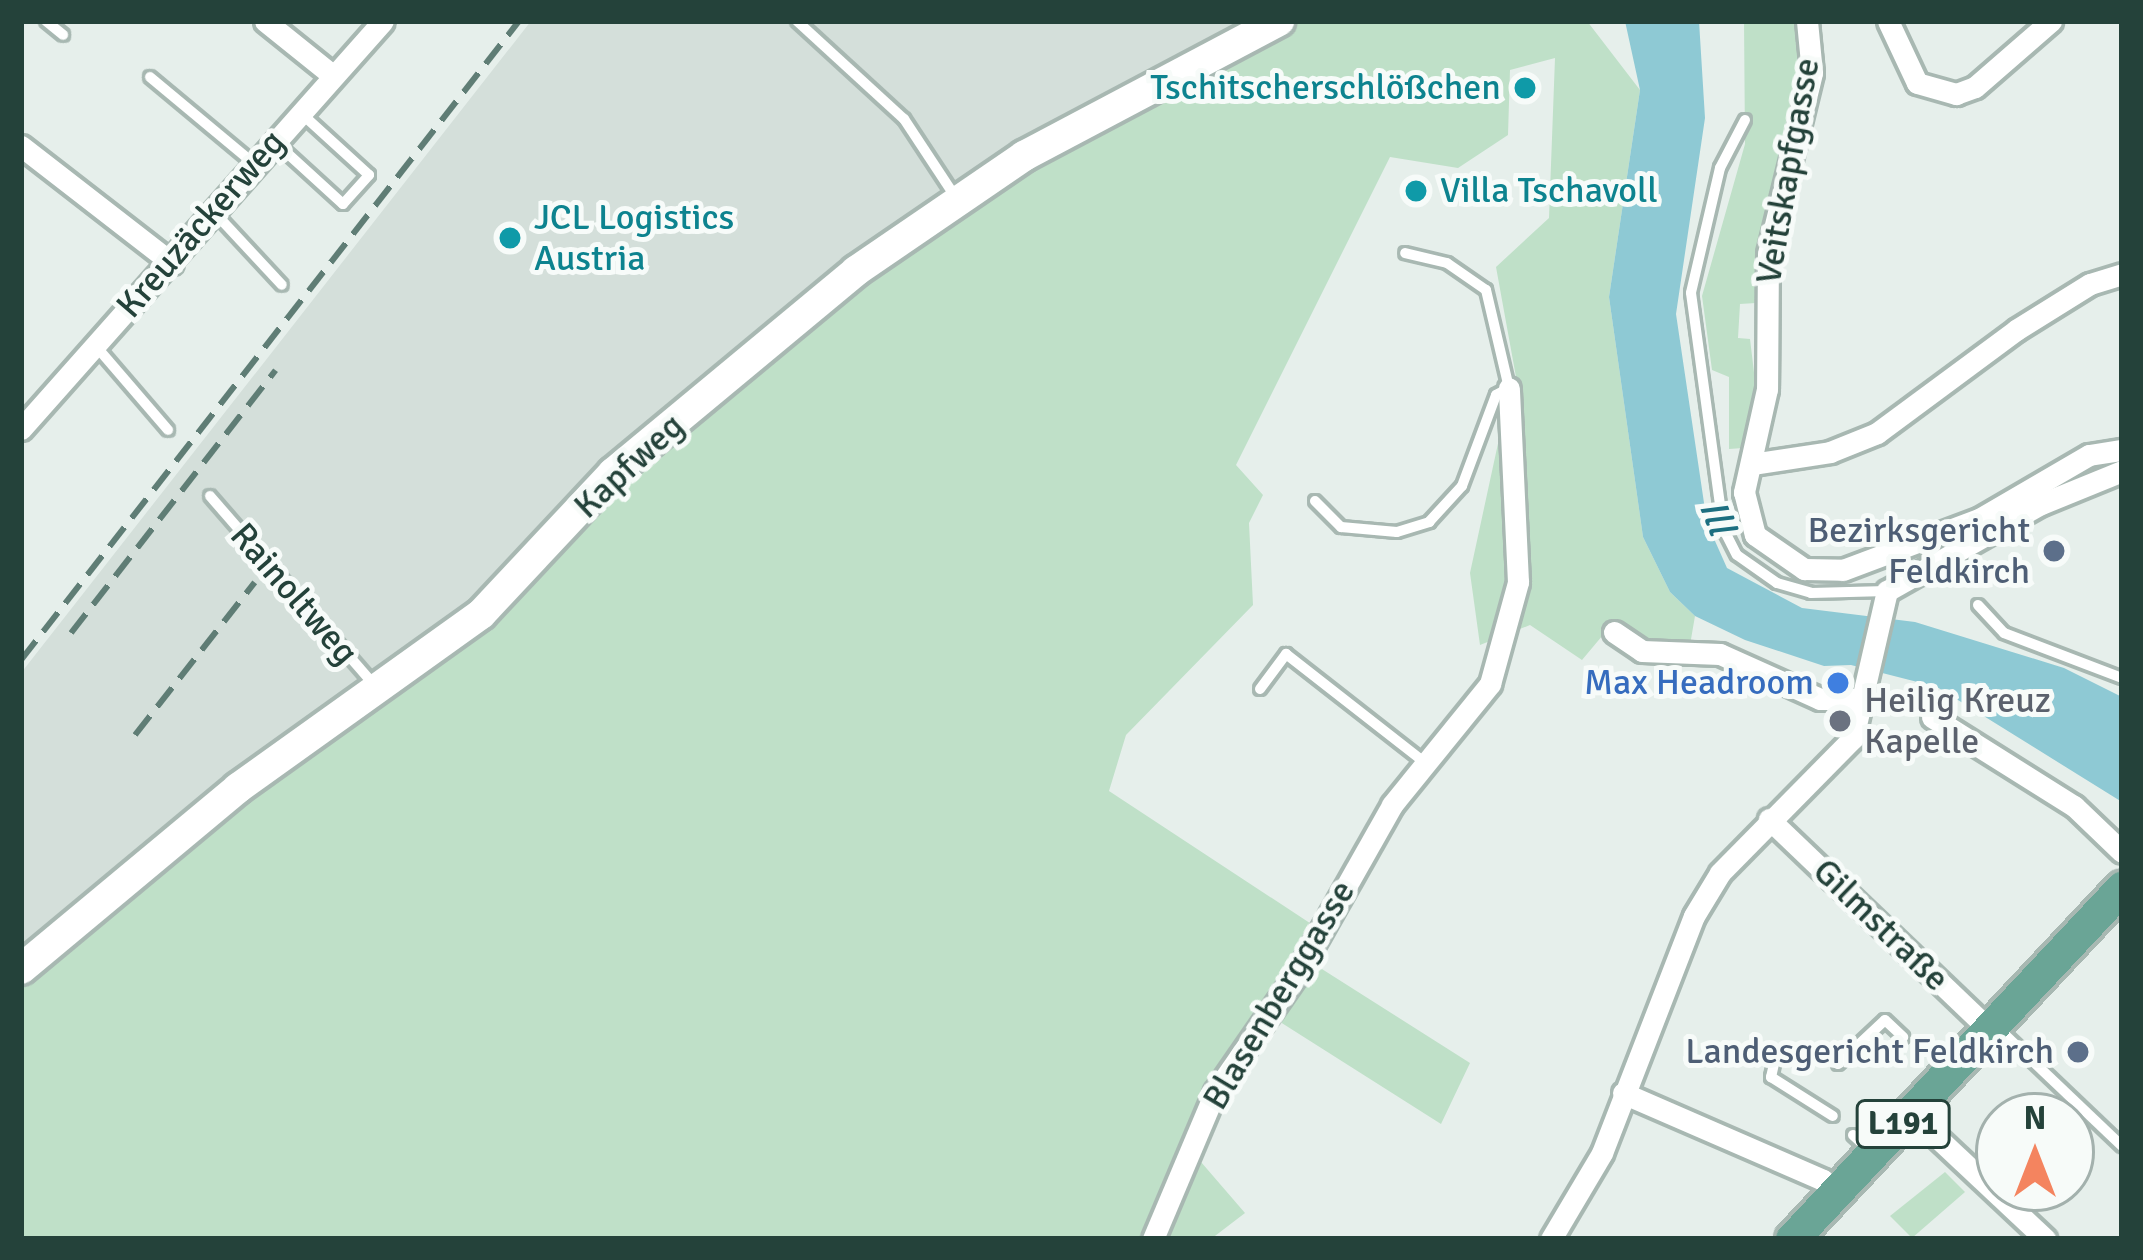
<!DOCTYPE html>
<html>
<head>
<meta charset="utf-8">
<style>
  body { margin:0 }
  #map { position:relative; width:2143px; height:1260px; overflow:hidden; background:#e6efeb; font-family:Signika,sans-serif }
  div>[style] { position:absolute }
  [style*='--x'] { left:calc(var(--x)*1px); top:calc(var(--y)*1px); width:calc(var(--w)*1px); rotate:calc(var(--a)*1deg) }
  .built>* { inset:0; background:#d4dfda }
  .green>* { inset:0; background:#bfe0c8 }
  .water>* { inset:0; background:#8ec9d4 }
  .roads { filter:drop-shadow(3px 0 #a8b8b2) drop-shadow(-3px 0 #a8b8b2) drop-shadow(0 3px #a8b8b2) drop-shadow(0 -3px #a8b8b2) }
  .lane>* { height:10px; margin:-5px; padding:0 5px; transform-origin:5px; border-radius:5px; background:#fff }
  .street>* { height:21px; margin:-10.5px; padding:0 10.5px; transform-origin:10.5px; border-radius:10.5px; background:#fff }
  .secondary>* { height:30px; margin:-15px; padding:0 15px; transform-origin:15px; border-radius:15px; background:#fff }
  .primary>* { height:33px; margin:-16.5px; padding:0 16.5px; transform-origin:16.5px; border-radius:16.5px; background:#6aa596 }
  .rail>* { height:6px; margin-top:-3px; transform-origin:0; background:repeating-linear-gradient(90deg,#5f7d75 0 24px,transparent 0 36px) }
  .dots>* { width:33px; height:33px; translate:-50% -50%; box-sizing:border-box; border:6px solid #f7fbf9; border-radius:50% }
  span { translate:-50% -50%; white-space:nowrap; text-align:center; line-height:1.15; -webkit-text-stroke:10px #f7fbf9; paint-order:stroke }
  .shield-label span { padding:3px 9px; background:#f7fbf9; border:3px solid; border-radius:9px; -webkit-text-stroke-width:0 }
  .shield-label { font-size:33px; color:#24423a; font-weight:700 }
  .culture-label { font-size:36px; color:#0d838f }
  .right { translate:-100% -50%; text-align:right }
  .left { translate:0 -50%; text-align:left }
  .street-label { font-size:36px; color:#24423a }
  .service-label { font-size:36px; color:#4e5e75 }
  .shop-label { font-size:36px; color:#366cbe }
  .worship-label { font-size:36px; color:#5b616d }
  .water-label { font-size:39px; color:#1c6f80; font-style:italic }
  .frame { position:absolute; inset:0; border:24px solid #24423a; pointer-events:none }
  .north { position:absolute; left:1975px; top:1092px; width:120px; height:120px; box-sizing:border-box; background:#f7fbf9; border:3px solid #a3b1ad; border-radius:50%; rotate:0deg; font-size:33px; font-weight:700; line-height:48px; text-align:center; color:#24423a }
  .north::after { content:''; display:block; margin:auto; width:42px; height:54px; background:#f4845f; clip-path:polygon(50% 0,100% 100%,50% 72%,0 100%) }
</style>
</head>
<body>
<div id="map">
  <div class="built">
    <div style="clip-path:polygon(531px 21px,1279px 21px,523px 571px,21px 969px,21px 673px)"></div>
  </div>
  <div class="green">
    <div style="clip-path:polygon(1279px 21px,1587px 21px,1640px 90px,1609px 297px,1643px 537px,1670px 592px,1695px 616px,1690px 645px,1648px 645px,1613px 623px,1582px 660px,1530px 625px,1480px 645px,1470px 573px,1502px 425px,1518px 388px,1496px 267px,1549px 218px,1555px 58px,1510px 70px,1508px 135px,1458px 168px,1390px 157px,1236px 465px,1263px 495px,1249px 523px,1253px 605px,1126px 735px,1109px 791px,1328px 935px,1314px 964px,1470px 1063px,1441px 1124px,1277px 1020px,1224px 1093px,1201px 1162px,1245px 1213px,1211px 1239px,21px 1239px,21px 969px,388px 685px,856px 271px)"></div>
    <div style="clip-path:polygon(1744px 21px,1798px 21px,1804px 73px,1756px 303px,1740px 304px,1738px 338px,1750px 339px,1756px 389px,1743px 448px,1729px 449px,1729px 377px,1712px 370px,1702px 296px,1745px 144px)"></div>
    <div style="clip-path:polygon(1945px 1172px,1965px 1192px,1912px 1238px,1890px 1216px)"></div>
  </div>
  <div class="water">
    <div style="clip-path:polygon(1625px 21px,1699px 21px,1705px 118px,1676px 314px,1707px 523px,1727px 568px,1802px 608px,1915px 622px,2064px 668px,2122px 697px,2122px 802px,1937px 687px,1851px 665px,1824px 666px,1745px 640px,1695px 616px,1670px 592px,1643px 537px,1609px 297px,1640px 90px)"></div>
  </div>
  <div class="roads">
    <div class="lane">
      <div style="--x:46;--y:21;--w:22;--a:39"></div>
      <div style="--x:797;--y:21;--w:145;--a:42.5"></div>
      <div style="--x:904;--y:119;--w:95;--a:56.6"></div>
      <div style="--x:150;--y:77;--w:133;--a:39.8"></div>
      <div style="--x:1745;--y:120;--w:54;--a:117.5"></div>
      <div style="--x:1720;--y:168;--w:128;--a:103.1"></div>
      <div style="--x:1691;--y:293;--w:237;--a:82.2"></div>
      <div style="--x:1723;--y:528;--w:30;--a:63"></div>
      <div style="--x:1737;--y:555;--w:49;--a:35"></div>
      <div style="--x:1777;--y:583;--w:35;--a:16"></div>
      <div style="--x:1811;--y:593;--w:76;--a:-1.5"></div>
      <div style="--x:275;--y:142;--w:92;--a:42.4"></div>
      <div style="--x:343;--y:204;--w:39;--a:-48"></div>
      <div style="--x:369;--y:175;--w:91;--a:-137.7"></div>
      <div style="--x:215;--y:213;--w:98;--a:47.1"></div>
      <div style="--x:95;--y:345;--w:112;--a:49.3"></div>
      <div style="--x:210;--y:496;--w:254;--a:49"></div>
      <div style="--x:1315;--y:501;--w:37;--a:45"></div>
      <div style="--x:1341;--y:527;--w:56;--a:5.1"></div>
      <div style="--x:1397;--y:532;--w:34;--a:-17"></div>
      <div style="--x:1429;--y:522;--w:49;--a:-47.5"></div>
      <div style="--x:1462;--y:486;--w:97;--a:-69.5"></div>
      <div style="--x:1496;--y:395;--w:15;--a:-28"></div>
      <div style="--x:1509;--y:388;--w:101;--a:-103.2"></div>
      <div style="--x:1486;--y:290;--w:47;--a:-145.3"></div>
      <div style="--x:1447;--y:263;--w:43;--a:-166.6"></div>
      <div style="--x:1978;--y:605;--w:38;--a:47"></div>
      <div style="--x:2004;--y:633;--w:126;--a:20.9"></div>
      <div style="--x:1260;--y:689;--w:44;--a:-53.4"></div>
      <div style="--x:1286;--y:654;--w:180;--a:38"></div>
      <div style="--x:1999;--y:1029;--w:170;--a:43.6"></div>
      <div style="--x:1777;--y:1051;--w:27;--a:103"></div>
      <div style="--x:1771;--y:1077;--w:73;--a:32.2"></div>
      <div style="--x:1838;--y:1064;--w:64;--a:-43.1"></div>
      <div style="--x:1885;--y:1020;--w:25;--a:43"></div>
      <div style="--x:1853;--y:1135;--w:25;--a:43"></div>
    </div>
    <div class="street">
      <div style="--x:265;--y:21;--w:85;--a:38.8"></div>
      <div style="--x:1807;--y:21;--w:52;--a:84.5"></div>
      <div style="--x:1812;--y:73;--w:186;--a:103.7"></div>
      <div style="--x:1768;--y:254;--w:135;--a:90.4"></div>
      <div style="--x:1767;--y:389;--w:106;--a:102.6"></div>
      <div style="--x:1744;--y:492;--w:44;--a:75.7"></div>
      <div style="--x:1755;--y:535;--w:60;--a:34.8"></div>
      <div style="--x:1804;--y:569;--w:39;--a:1"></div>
      <div style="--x:1843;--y:570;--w:145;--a:-20.6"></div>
      <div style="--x:1979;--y:519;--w:127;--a:-30.2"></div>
      <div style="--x:2089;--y:455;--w:33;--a:-9"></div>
      <div style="--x:1888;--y:21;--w:68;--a:64.9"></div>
      <div style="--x:1917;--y:83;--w:41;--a:15.8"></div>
      <div style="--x:1956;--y:94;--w:20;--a:-20"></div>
      <div style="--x:1975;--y:87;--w:101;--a:-41"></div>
      <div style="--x:21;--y:146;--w:191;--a:37.8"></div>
      <div style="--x:21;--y:429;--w:545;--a:-48.42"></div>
      <div style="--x:1752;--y:464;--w:79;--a:-8.7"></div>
      <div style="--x:1830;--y:452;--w:51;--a:-22"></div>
      <div style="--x:1877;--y:433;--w:173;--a:-36.5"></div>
      <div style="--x:2016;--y:330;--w:87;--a:-31.9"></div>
      <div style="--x:2090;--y:284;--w:34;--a:-17"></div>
      <div style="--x:1614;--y:632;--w:34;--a:34"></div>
      <div style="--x:1642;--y:651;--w:78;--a:2.2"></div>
      <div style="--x:1720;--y:654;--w:110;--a:24.2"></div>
      <div style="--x:1820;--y:699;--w:43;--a:0"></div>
      <div style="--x:1932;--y:717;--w:168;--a:32.1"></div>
      <div style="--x:2074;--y:806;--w:66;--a:43.8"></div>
      <div style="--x:1769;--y:819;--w:308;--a:43.7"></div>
      <div style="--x:1623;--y:1093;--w:218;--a:23.5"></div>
      <div style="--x:1823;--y:1180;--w:18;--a:52"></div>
      <div style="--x:1912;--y:1114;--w:183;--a:43.2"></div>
      <div style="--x:1153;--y:1239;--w:160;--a:-67.1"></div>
      <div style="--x:1215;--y:1092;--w:142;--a:-55.3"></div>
      <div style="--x:1296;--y:975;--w:195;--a:-60.5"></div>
      <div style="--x:1392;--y:805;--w:156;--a:-51"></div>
      <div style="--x:1490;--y:684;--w:106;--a:-74.6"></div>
      <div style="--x:1518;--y:582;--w:194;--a:-92.7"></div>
      <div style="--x:1551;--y:1239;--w:100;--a:-59.3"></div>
      <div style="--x:1602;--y:1153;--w:254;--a:-68.8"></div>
      <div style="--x:1694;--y:916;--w:50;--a:-58.8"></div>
      <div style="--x:1720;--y:873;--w:190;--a:-45.4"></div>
      <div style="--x:1853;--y:738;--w:151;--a:-77"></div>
      <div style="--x:1887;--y:591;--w:177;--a:-29.5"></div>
      <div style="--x:2041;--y:504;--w:87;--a:-22.2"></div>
    </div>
    <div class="secondary">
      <div style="--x:21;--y:969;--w:283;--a:-39.8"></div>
      <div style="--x:238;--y:788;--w:299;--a:-35.6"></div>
      <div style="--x:481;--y:614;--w:193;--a:-46.9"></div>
      <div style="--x:613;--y:473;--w:316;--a:-39.7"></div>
      <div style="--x:856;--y:271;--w:204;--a:-34.4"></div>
      <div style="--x:1024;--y:156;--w:289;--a:-27.9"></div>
    </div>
    <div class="primary">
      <div style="--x:1792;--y:1239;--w:482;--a:-46.8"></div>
    </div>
  </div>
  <div class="rail">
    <div style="--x:71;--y:633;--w:333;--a:-52.1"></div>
    <div style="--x:21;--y:660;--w:810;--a:-52.07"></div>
    <div style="--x:135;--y:735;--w:194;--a:-51.9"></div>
  </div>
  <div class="dots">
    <div style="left:1525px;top:88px;background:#0f9aa8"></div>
    <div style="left:1416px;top:191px;background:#0f9aa8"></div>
    <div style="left:510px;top:238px;background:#0f9aa8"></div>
    <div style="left:2054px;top:551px;background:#5c6f8a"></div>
    <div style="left:1838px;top:683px;background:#3f7fe0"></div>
    <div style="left:1840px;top:721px;background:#6b7280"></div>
    <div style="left:2078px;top:1052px;background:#5c6f8a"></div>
  </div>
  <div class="shield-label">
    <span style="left:1903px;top:1124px">L191</span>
  </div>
  <div class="culture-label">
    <span class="right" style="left:1501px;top:88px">Tschitscherschlößchen</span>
    <span class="left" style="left:1440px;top:191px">Villa Tschavoll</span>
    <span class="left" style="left:534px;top:238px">JCL Logistics<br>Austria</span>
  </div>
  <div class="street-label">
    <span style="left:1788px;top:171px;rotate:-80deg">Veitskapfgasse</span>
    <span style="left:201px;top:224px;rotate:-49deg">Kreuzäckerweg</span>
    <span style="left:629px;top:466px;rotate:-43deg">Kapfweg</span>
    <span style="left:294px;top:594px;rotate:49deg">Rainoltweg</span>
    <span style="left:1881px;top:925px;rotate:44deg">Gilmstraße</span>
    <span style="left:1279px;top:995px;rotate:-59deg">Blasenberggasse</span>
  </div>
  <div class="service-label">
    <span class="right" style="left:2030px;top:551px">Bezirksgericht<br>Feldkirch</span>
    <span class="right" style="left:2054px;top:1052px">Landesgericht Feldkirch</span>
  </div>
  <div class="shop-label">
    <span class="right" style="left:1814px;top:683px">Max Headroom</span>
  </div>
  <div class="worship-label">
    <span class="left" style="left:1864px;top:721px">Heilig Kreuz<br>Kapelle</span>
  </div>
  <div class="water-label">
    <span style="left:1717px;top:517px;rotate:69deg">Ill</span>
  </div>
  <div class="frame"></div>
  <div class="north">N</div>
</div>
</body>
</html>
